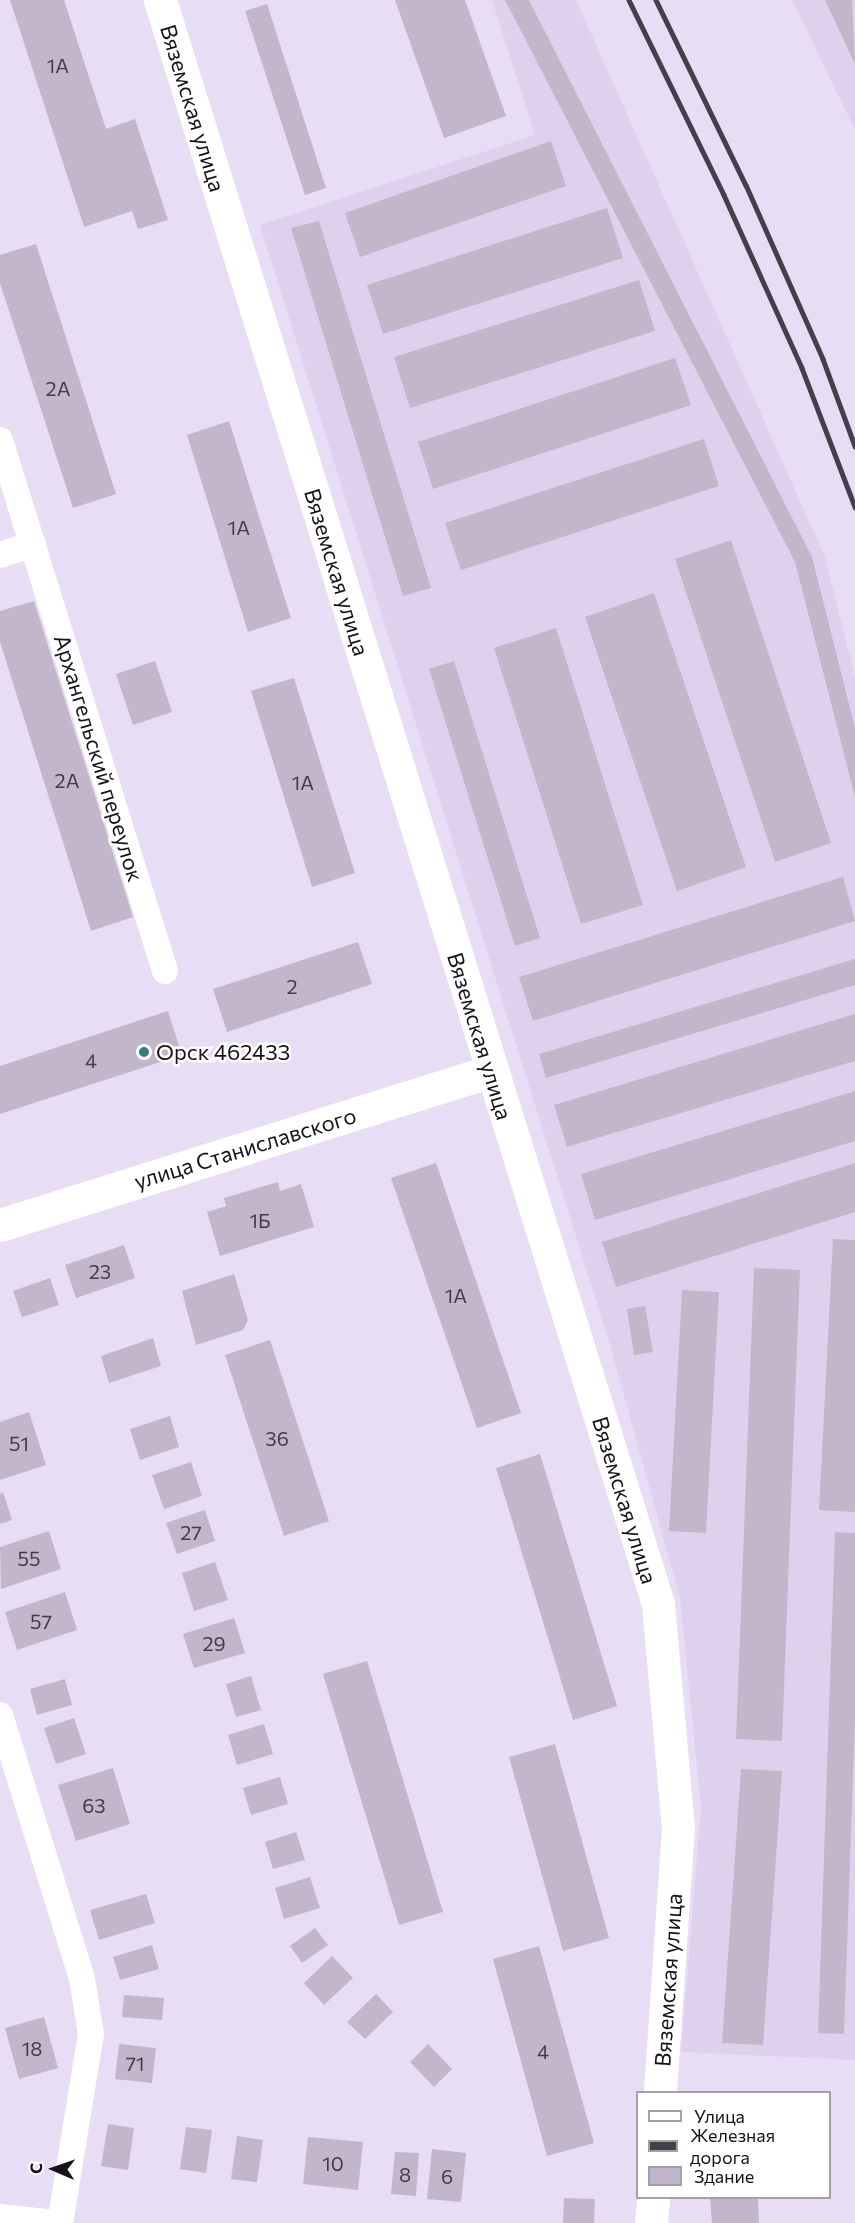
<!DOCTYPE html>
<html>
<head>
<meta charset="utf-8">
<style>
  body { margin:0 }
  #map { position:relative; width:855px; height:2223px; overflow:hidden; background:#e7ddf4; font-family:Commissioner,sans-serif }
  div>[style] { position:absolute }
  [style*='--x'] { left:calc(var(--x)*1px); top:calc(var(--y)*1px); width:calc(var(--w)*1px); rotate:calc(var(--a)*1deg) }
  .built>* { inset:0; background:#ded1ee }
  .building>* { inset:0; background:#c2b6cb }
  .minor>* { height:26px; margin:-13px; padding:0 13px; transform-origin:13px; border-radius:13px; background:#fff }
  .secondary>* { height:33px; margin:-16.5px; padding:0 16.5px; transform-origin:16.5px; border-radius:16.5px; background:#fff }
  .rail>* { height:4.5px; margin:-2.25px; padding:0 2.25px; transform-origin:2.25px; border-radius:2.25px; background:#443f4a }
  .dots>* { width:16px; height:16px; translate:-50% -50%; box-sizing:border-box; border:3px solid #fff; border-radius:50% }
  span { translate:-50% -50%; white-space:nowrap; text-align:center; line-height:1.15; -webkit-text-stroke:5px #fff; paint-order:stroke }
  .number-label { font-size:20px; color:#413c46 }
  .number-label span { -webkit-text-stroke-width:0 }
  .street-label { font-size:22px; color:#16131a }
  .poi-label { font-size:22px; color:#16131a }
  .left { translate:0 -50%; text-align:left }
  .legend { position:absolute; left:636px; top:2091px; width:195px; height:108px; box-sizing:border-box; background:#fff; border:2px solid #a2a1a3; margin:0; padding:8px 10px; list-style:none; font-size:18px; color:#16131a }
  .legend li { display:flex; align-items:center; gap:12px; height:30px }
  .legend b { width:30px; border:2px solid #a2a1a3 }
  .north { position:absolute; left:24px; top:2139px; width:60px; height:60px; -webkit-text-stroke:4px #fff; paint-order:stroke; rotate:272deg; font-size:16px; font-weight:700; line-height:24px; text-align:center; color:#16131a }
  .north::after { content:''; display:block; margin:auto; width:21px; height:27px; background:#16131a; clip-path:polygon(50% 0,100% 100%,50% 72%,0 100%) }
</style>
</head>
<body>
<div id="map">
  <div class="built">
    <div style="clip-path:polygon(492px 0,576px 0,825px 557px,855px 678px,855px 2060px,681px 2052px,701px 1807px,680px 1598px,610px 1345px,260px 225px,535px 135px)"></div>
    <div style="clip-path:polygon(792px 0,855px 0,855px 130px)"></div>
  </div>
  <div class="building">
    <div style="clip-path:polygon(10px 0,64px 0,106px 129px,135px 119px,168px 220px,138px 229px,132px 211px,84px 227px)"></div>
    <div style="clip-path:polygon(395px 0,465px 0,506px 116px,444px 138px)"></div>
    <div style="clip-path:polygon(505px 0,529px 0,812px 557px,855px 728px,855px 797px,795px 562px)"></div>
    <div style="clip-path:polygon(825px 0,852px 0,855px 64px)"></div>
    <div style="clip-path:polygon(267px 4px,326px 188px,305px 195px,245px 11px)"></div>
    <div style="clip-path:polygon(551px 141px,566px 186px,360px 257px,345px 213px)"></div>
    <div style="clip-path:polygon(607px 208px,623px 258px,383px 334px,367px 285px)"></div>
    <div style="clip-path:polygon(319px 221px,431px 588px,403px 596px,291px 228px)"></div>
    <div style="clip-path:polygon(36px 244px,116px 494px,73px 508px,0 283px,0 255px)"></div>
    <div style="clip-path:polygon(639px 280px,655px 331px,410px 408px,394px 357px)"></div>
    <div style="clip-path:polygon(675px 358px,691px 405px,433px 489px,418px 442px)"></div>
    <div style="clip-path:polygon(229px 421px,291px 618px,248px 632px,187px 435px)"></div>
    <div style="clip-path:polygon(704px 439px,719px 486px,461px 570px,445px 523px)"></div>
    <div style="clip-path:polygon(731px 540px,831px 843px,775px 862px,675px 559px)"></div>
    <div style="clip-path:polygon(654px 593px,746px 867px,677px 891px,585px 617px)"></div>
    <div style="clip-path:polygon(34px 601px,133px 917px,91px 931px,0 642px,0 611px)"></div>
    <div style="clip-path:polygon(556px 628px,643px 905px,581px 924px,494px 648px)"></div>
    <div style="clip-path:polygon(155px 661px,172px 712px,133px 725px,116px 674px)"></div>
    <div style="clip-path:polygon(454px 661px,540px 938px,515px 946px,429px 669px)"></div>
    <div style="clip-path:polygon(294px 678px,355px 873px,312px 887px,251px 691px)"></div>
    <div style="clip-path:polygon(843px 877px,855px 921px,533px 1021px,519px 977px)"></div>
    <div style="clip-path:polygon(358px 942px,372px 984px,227px 1032px,213px 989px)"></div>
    <div style="clip-path:polygon(855px 959px,855px 985px,546px 1078px,539px 1054px)"></div>
    <div style="clip-path:polygon(168px 1011px,182px 1055px,0 1114px,0 1066px)"></div>
    <div style="clip-path:polygon(855px 1014px,855px 1061px,567px 1147px,554px 1105px)"></div>
    <div style="clip-path:polygon(855px 1091px,855px 1141px,595px 1220px,581px 1174px)"></div>
    <div style="clip-path:polygon(436px 1163px,521px 1413px,477px 1428px,391px 1178px)"></div>
    <div style="clip-path:polygon(855px 1163px,855px 1212px,616px 1287px,602px 1242px)"></div>
    <div style="clip-path:polygon(278px 1182px,280px 1191px,301px 1184px,314px 1227px,220px 1256px,207px 1212px,226px 1206px,224px 1198px)"></div>
    <div style="clip-path:polygon(833px 1239px,855px 1240px,855px 1512px,819px 1510px)"></div>
    <div style="clip-path:polygon(124px 1245px,135px 1278px,76px 1298px,65px 1265px)"></div>
    <div style="clip-path:polygon(754px 1268px,800px 1270px,782px 1741px,736px 1739px)"></div>
    <div style="clip-path:polygon(234px 1274px,248px 1320px,243px 1330px,196px 1345px,182px 1291px)"></div>
    <div style="clip-path:polygon(50px 1278px,59px 1305px,22px 1317px,13px 1291px)"></div>
    <div style="clip-path:polygon(682px 1290px,719px 1292px,706px 1533px,669px 1531px)"></div>
    <div style="clip-path:polygon(645px 1306px,653px 1352px,634px 1355px,627px 1309px)"></div>
    <div style="clip-path:polygon(153px 1338px,161px 1366px,109px 1383px,101px 1356px)"></div>
    <div style="clip-path:polygon(270px 1340px,329px 1521px,284px 1536px,225px 1355px)"></div>
    <div style="clip-path:polygon(29px 1412px,46px 1465px,0 1480px,0 1422px)"></div>
    <div style="clip-path:polygon(170px 1416px,179px 1447px,140px 1460px,130px 1429px)"></div>
    <div style="clip-path:polygon(540px 1454px,617px 1706px,573px 1720px,496px 1468px)"></div>
    <div style="clip-path:polygon(191px 1462px,202px 1496px,164px 1509px,152px 1475px)"></div>
    <div style="clip-path:polygon(3px 1492px,12px 1520px,0 1524px,0 1494px)"></div>
    <div style="clip-path:polygon(205px 1510px,215px 1541px,177px 1554px,166px 1523px)"></div>
    <div style="clip-path:polygon(49px 1531px,61px 1569px,1px 1589px,0 1547px)"></div>
    <div style="clip-path:polygon(835px 1532px,855px 1533px,855px 1718px,844px 2034px,818px 2033px)"></div>
    <div style="clip-path:polygon(215px 1562px,228px 1600px,194px 1611px,182px 1573px)"></div>
    <div style="clip-path:polygon(65px 1592px,77px 1630px,17px 1650px,5px 1612px)"></div>
    <div style="clip-path:polygon(234px 1618px,245px 1653px,194px 1668px,183px 1634px)"></div>
    <div style="clip-path:polygon(367px 1661px,443px 1912px,399px 1925px,323px 1674px)"></div>
    <div style="clip-path:polygon(251px 1676px,261px 1710px,236px 1717px,226px 1684px)"></div>
    <div style="clip-path:polygon(65px 1679px,72px 1705px,37px 1715px,30px 1689px)"></div>
    <div style="clip-path:polygon(74px 1718px,86px 1754px,56px 1764px,44px 1728px)"></div>
    <div style="clip-path:polygon(264px 1724px,273px 1754px,237px 1765px,228px 1735px)"></div>
    <div style="clip-path:polygon(555px 1744px,609px 1938px,563px 1951px,509px 1757px)"></div>
    <div style="clip-path:polygon(113px 1768px,130px 1824px,76px 1841px,58px 1785px)"></div>
    <div style="clip-path:polygon(741px 1769px,782px 1771px,763px 2045px,722px 2043px)"></div>
    <div style="clip-path:polygon(280px 1777px,288px 1804px,251px 1815px,243px 1788px)"></div>
    <div style="clip-path:polygon(296px 1832px,305px 1860px,273px 1869px,265px 1842px)"></div>
    <div style="clip-path:polygon(310px 1877px,320px 1908px,284px 1919px,275px 1888px)"></div>
    <div style="clip-path:polygon(146px 1894px,155px 1923px,99px 1940px,90px 1910px)"></div>
    <div style="clip-path:polygon(315px 1928px,328px 1945px,302px 1963px,290px 1946px)"></div>
    <div style="clip-path:polygon(152px 1945px,159px 1969px,120px 1980px,113px 1957px)"></div>
    <div style="clip-path:polygon(539px 1946px,594px 2143px,547px 2156px,493px 1959px)"></div>
    <div style="clip-path:polygon(332px 1956px,353px 1978px,324px 2005px,304px 1983px)"></div>
    <div style="clip-path:polygon(376px 1994px,393px 2012px,365px 2039px,347px 2022px)"></div>
    <div style="clip-path:polygon(124px 1995px,164px 1998px,162px 2020px,122px 2017px)"></div>
    <div style="clip-path:polygon(44px 2017px,58px 2068px,19px 2079px,5px 2028px)"></div>
    <div style="clip-path:polygon(119px 2044px,156px 2048px,152px 2083px,115px 2079px)"></div>
    <div style="clip-path:polygon(428px 2044px,452px 2069px,434px 2087px,410px 2062px)"></div>
    <div style="clip-path:polygon(108px 2124px,134px 2128px,128px 2170px,101px 2166px)"></div>
    <div style="clip-path:polygon(186px 2127px,212px 2130px,206px 2173px,180px 2169px)"></div>
    <div style="clip-path:polygon(237px 2136px,263px 2140px,257px 2182px,231px 2179px)"></div>
    <div style="clip-path:polygon(308px 2137px,363px 2142px,358px 2190px,303px 2184px)"></div>
    <div style="clip-path:polygon(432px 2149px,466px 2153px,461px 2202px,427px 2199px)"></div>
    <div style="clip-path:polygon(395px 2152px,419px 2153px,416px 2196px,391px 2194px)"></div>
    <div style="clip-path:polygon(564px 2198px,595px 2199px,594px 2223px,563px 2223px)"></div>
    <div style="clip-path:polygon(710px 2198px,758px 2198px,759px 2223px,712px 2223px)"></div>
  </div>
  <div class="minor">
    <div style="--x:0;--y:440;--w:556;--a:72.74"></div>
    <div style="--x:0;--y:555;--w:35;--a:-18"></div>
    <div style="--x:0;--y:1715;--w:276;--a:72.7"></div>
    <div style="--x:82;--y:1979;--w:56;--a:80.7"></div>
    <div style="--x:91;--y:2034;--w:192;--a:99.3"></div>
    <div style="--x:0;--y:2217;--w:55;--a:6.2"></div>
  </div>
  <div class="secondary">
    <div style="--x:160;--y:0;--w:1680;--a:72.75"></div>
    <div style="--x:658;--y:1604;--w:224;--a:84.9"></div>
    <div style="--x:678;--y:1827;--w:266;--a:93.9"></div>
    <div style="--x:0;--y:1225;--w:515;--a:-17.41"></div>
    <div style="--x:651;--y:2223;--w:25;--a:-85"></div>
  </div>
  <div class="rail">
    <div style="--x:629;--y:0;--w:217;--a:64"></div>
    <div style="--x:724;--y:195;--w:190;--a:65.7"></div>
    <div style="--x:802;--y:368;--w:149;--a:69.1"></div>
    <div style="--x:656;--y:0;--w:206;--a:64.1"></div>
    <div style="--x:746;--y:185;--w:190;--a:66.1"></div>
    <div style="--x:823;--y:359;--w:93;--a:69.8"></div>
  </div>
  <div class="dots">
    <div style="left:144px;top:1052px;background:#357e7d"></div>
  </div>
  <div class="number-label">
    <span style="left:58px;top:65px">1А</span>
    <span style="left:58px;top:388px">2А</span>
    <span style="left:239px;top:527px">1А</span>
    <span style="left:67px;top:780px">2А</span>
    <span style="left:303px;top:782px">1А</span>
    <span style="left:292px;top:986px">2</span>
    <span style="left:91px;top:1060px">4</span>
    <span style="left:260px;top:1220px">1Б</span>
    <span style="left:100px;top:1271px">23</span>
    <span style="left:456px;top:1295px">1А</span>
    <span style="left:277px;top:1438px">36</span>
    <span style="left:19px;top:1443px">51</span>
    <span style="left:191px;top:1532px">27</span>
    <span style="left:29px;top:1558px">55</span>
    <span style="left:41px;top:1621px">57</span>
    <span style="left:214px;top:1643px">29</span>
    <span style="left:94px;top:1805px">63</span>
    <span style="left:32px;top:2048px">18</span>
    <span style="left:543px;top:2051px">4</span>
    <span style="left:135px;top:2063px">71</span>
    <span style="left:333px;top:2163px">10</span>
    <span style="left:405px;top:2174px">8</span>
    <span style="left:447px;top:2176px">6</span>
  </div>
  <div class="street-label">
    <span style="left:193px;top:108px;rotate:73deg">Вяземская улица</span>
    <span style="left:337px;top:572px;rotate:73deg">Вяземская улица</span>
    <span style="left:99px;top:758px;rotate:73deg">Архангельский переулок</span>
    <span style="left:480px;top:1036px;rotate:73deg">Вяземская улица</span>
    <span style="left:245px;top:1148px;rotate:-17deg">улица Станиславского</span>
    <span style="left:625px;top:1500px;rotate:73deg">Вяземская улица</span>
    <span style="left:668px;top:1980px;rotate:-86deg">Вяземская улица</span>
  </div>
  <div class="poi-label">
    <span class="left" style="left:156px;top:1052px">Орск 462433</span>
  </div>
  <ul class="legend">
  <li><b style="height:8px;background:#fff"></b>Улица</li>
  <li><b style="height:8px;background:#443f4a"></b>Железная дорога</li>
  <li><b style="height:16px;background:#c2b6cb"></b>Здание</li>
  </ul>
  <div class="north">С</div>
</div>
</body>
</html>
